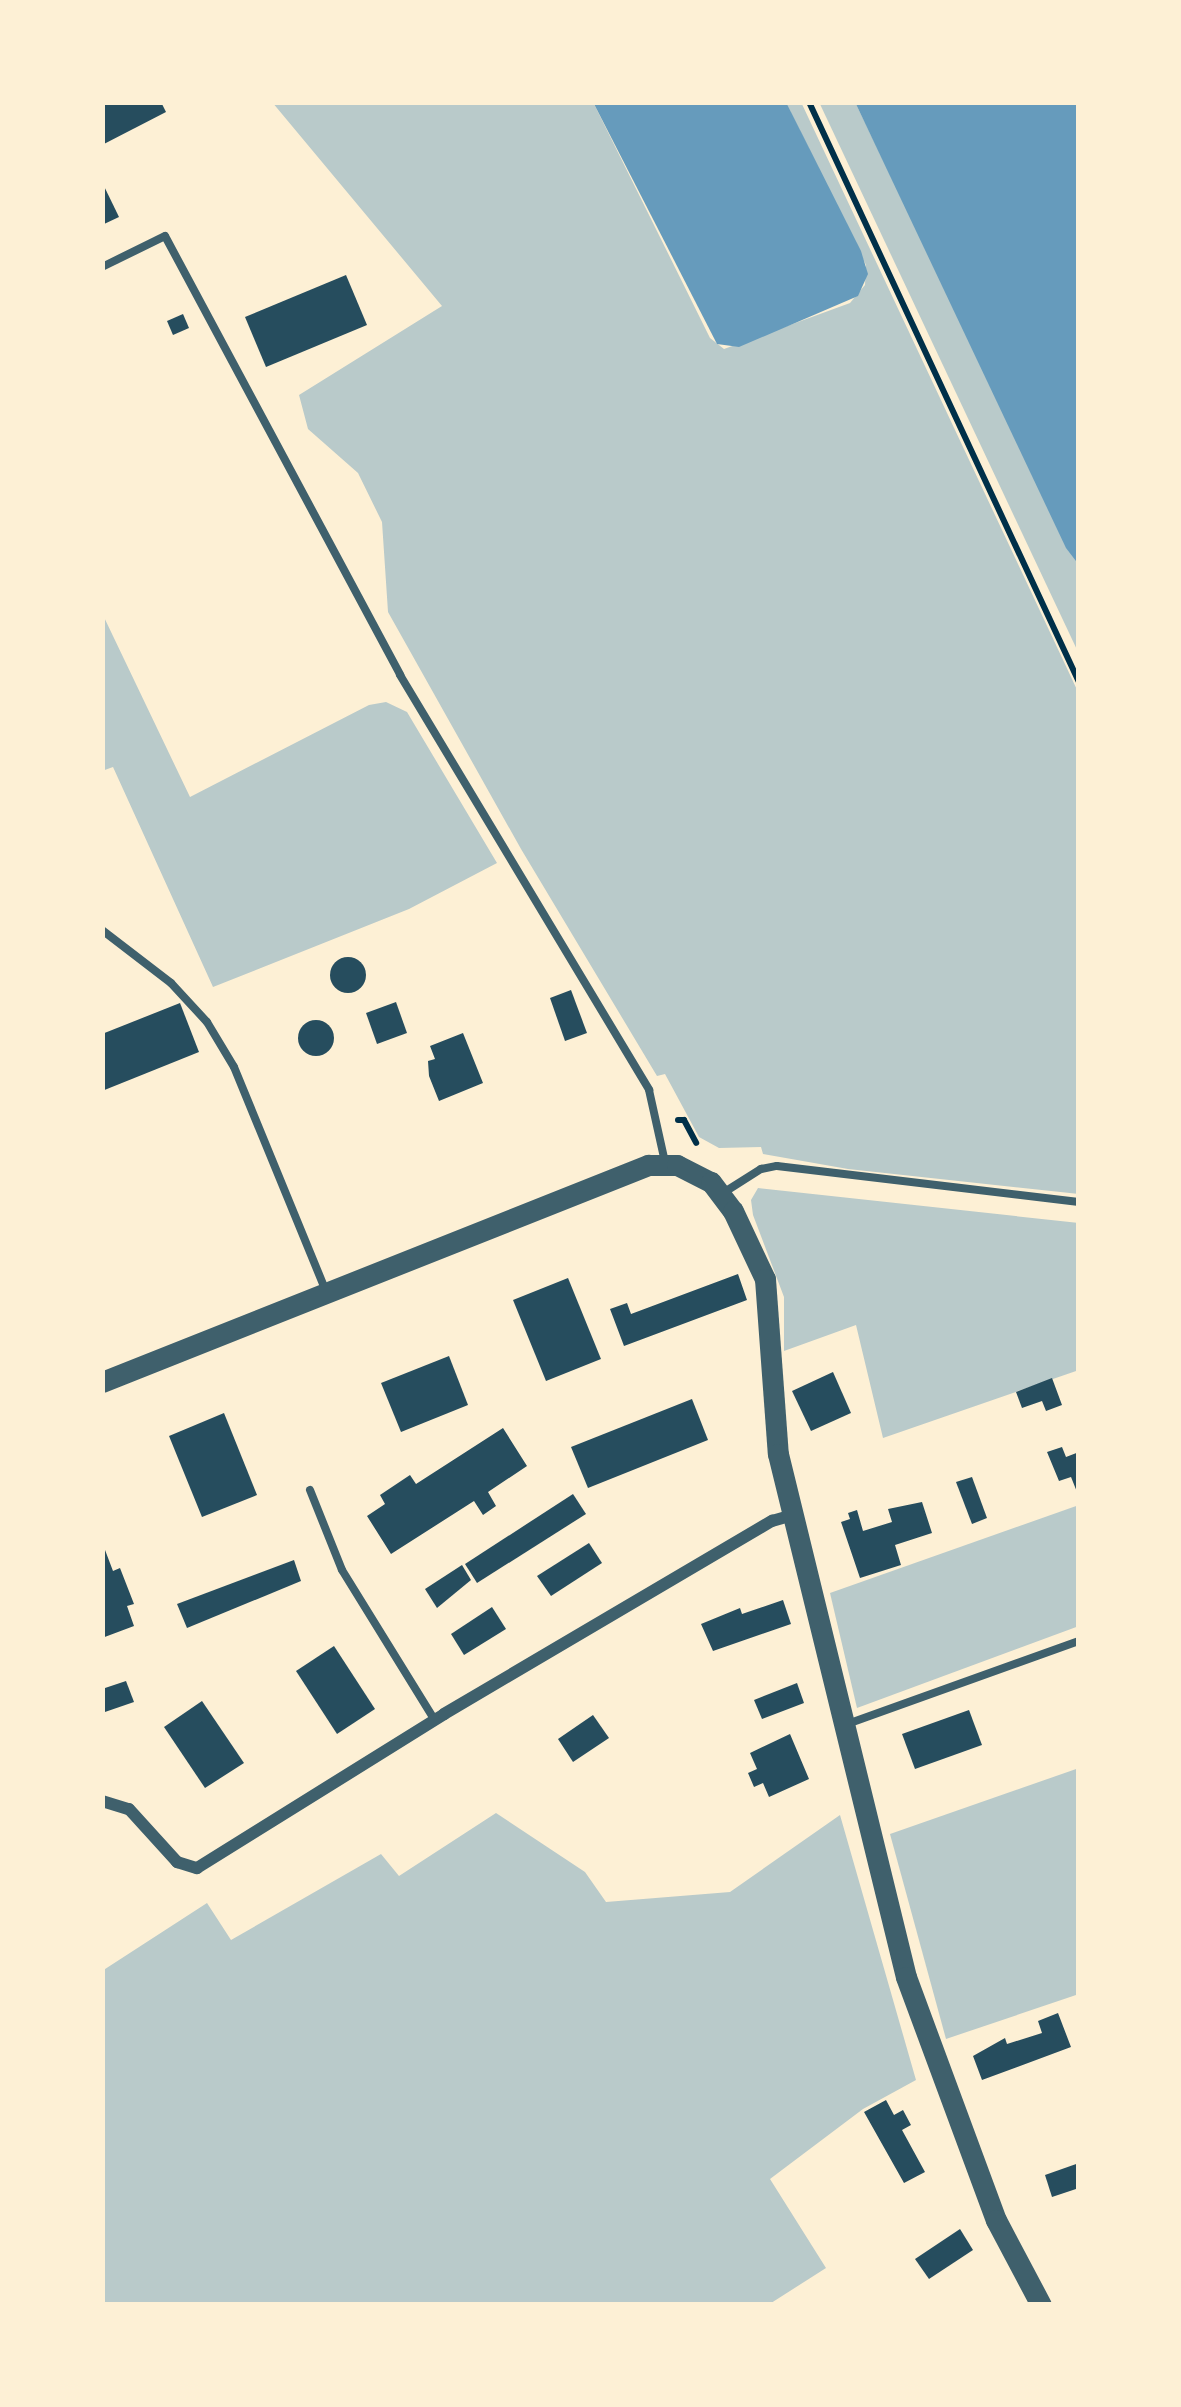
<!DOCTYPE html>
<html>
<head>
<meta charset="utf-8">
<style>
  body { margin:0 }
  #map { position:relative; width:1181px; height:2407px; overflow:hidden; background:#fdf0d5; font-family:"Noto Serif",serif }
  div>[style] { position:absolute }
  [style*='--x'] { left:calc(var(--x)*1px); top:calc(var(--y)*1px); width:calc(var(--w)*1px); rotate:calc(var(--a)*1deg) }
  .green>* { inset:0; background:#b9caca }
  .water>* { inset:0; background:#669bbc }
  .building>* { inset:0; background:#264d5e }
  .round { border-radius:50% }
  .path>* { height:6px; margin:-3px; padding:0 3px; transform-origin:3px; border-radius:3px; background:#003049 }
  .service>* { height:8px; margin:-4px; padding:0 4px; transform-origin:4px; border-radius:4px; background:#3f606c }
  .minor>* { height:12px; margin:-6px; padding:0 6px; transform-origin:6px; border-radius:6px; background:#3f606c }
  .tertiary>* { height:21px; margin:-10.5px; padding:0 10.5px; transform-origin:10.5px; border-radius:10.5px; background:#3f606c }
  span { translate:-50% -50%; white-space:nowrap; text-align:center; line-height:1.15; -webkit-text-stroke:10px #fdf0d5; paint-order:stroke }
  .frame { position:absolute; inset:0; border:105px solid #fdf0d5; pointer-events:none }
</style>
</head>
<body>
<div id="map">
  <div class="green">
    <div style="clip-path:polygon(272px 102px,593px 102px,710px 338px,724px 349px,850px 303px,865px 285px,866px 265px,786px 102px,801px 102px,1079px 694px,1079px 1194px,848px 1169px,763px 1154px,761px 1147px,719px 1148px,699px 1137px,665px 1074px,657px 1076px,521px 849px,388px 612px,382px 522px,358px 473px,308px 429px,299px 395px,442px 306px)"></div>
    <div style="clip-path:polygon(819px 102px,855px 102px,1079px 565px,1079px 654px)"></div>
    <div style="clip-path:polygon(102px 613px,190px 797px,369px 705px,386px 702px,407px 712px,497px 863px,409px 909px,213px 987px,113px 767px,102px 771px)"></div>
    <div style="clip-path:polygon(758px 1188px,1079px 1223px,1079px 1370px,883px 1438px,856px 1325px,784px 1351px,784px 1297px,753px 1215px,751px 1200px)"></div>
    <div style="clip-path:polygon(1079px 1505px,1079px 1626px,857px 1708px,830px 1593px)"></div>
    <div style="clip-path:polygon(1079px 1768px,1079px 1994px,946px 2039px,890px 1834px)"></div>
    <div style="clip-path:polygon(496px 1813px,585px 1872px,606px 1902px,730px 1892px,840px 1815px,916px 2080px,863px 2109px,770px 2179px,826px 2268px,768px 2305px,102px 2305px,102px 1971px,207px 1903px,231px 1940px,381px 1854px,399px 1876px)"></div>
  </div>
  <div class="water">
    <div style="clip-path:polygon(593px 102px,786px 102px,861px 251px,868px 274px,858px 296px,739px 347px,717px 344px)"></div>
    <div style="clip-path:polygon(855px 102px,1079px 102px,1079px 565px,1066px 548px)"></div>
  </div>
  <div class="building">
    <div style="clip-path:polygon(102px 102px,161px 102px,166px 112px,102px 145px)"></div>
    <div style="clip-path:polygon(102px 182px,119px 217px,102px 225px)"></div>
    <div style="clip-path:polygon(346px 275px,367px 325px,266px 367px,245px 317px)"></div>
    <div style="clip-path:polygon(183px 314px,189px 328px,173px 335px,167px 321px)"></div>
    <div class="round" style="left:330px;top:957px;width:36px;height:36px"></div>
    <div style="clip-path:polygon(571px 990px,587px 1033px,565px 1041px,550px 998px)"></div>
    <div style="clip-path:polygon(396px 1002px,407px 1033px,377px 1044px,366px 1013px)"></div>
    <div style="clip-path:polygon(180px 1003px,199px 1052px,102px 1091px,102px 1034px)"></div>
    <div class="round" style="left:298px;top:1020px;width:36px;height:36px"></div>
    <div style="clip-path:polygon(463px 1033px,483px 1083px,439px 1101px,429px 1076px,428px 1061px,435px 1059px,430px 1046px)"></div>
    <div style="clip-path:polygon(738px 1274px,747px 1300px,624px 1346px,610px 1309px,627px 1303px,631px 1314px)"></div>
    <div style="clip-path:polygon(568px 1278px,601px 1359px,546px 1381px,513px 1300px)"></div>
    <div style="clip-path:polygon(449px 1356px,468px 1405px,401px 1432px,381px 1383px)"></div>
    <div style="clip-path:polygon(833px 1372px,851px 1413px,811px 1431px,792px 1391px)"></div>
    <div style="clip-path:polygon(1052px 1378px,1062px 1405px,1046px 1411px,1042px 1401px,1022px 1408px,1016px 1392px)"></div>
    <div style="clip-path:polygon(692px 1399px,708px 1440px,588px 1488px,571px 1447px)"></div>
    <div style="clip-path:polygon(224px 1413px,257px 1495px,202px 1517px,169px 1436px)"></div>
    <div style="clip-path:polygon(503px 1428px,527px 1466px,488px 1492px,496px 1506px,483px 1515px,474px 1501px,391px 1554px,367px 1516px,385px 1504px,380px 1495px,410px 1475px,416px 1484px)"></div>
    <div style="clip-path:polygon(1062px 1447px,1066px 1457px,1079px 1452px,1079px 1497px,1071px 1477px,1059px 1481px,1047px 1452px)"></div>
    <div style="clip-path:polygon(972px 1477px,987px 1518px,972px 1524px,956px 1482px)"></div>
    <div style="clip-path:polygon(573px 1494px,586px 1514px,477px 1583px,465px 1564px)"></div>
    <div style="clip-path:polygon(922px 1502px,932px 1533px,895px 1545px,901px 1565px,860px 1578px,841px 1522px,850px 1519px,848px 1513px,857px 1510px,863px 1531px,892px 1522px,888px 1509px)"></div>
    <div style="clip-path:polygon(102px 1542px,113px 1571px,120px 1568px,134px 1604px,127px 1606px,134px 1626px,102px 1638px)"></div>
    <div style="clip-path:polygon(589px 1543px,602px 1563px,551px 1596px,537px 1576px)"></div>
    <div style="clip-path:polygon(294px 1560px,301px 1581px,187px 1628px,177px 1604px)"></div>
    <div style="clip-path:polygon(462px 1565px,471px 1580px,437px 1608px,425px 1589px)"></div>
    <div style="clip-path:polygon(783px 1600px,791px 1624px,713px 1651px,701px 1624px,740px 1608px,742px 1614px)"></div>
    <div style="clip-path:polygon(492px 1607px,506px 1629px,464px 1655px,451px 1634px)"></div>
    <div style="clip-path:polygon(334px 1646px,375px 1709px,337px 1734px,296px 1671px)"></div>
    <div style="clip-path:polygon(126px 1681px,134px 1702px,102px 1713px,102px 1689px)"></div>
    <div style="clip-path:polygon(797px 1683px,804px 1703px,762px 1719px,754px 1700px)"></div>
    <div style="clip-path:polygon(202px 1701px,244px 1763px,205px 1788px,164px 1727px)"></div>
    <div style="clip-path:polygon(969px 1710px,982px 1745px,915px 1769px,902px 1734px)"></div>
    <div style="clip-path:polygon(593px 1715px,609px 1738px,573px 1762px,558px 1739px)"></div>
    <div style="clip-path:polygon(790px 1734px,809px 1779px,769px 1797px,763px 1783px,754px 1787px,748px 1773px,757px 1769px,750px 1753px)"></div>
    <div style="clip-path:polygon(1058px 2013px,1071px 2047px,982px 2080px,973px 2056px,1005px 2038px,1007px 2044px,1042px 2033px,1038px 2021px)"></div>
    <div style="clip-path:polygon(886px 2100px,894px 2115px,903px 2110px,911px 2125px,902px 2130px,925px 2172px,904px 2183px,864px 2112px)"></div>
    <div style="clip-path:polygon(1079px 2163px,1079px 2188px,1052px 2197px,1045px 2175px)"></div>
    <div style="clip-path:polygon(960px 2229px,973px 2250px,929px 2279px,915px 2259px)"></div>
  </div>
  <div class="path">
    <div style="--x:809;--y:102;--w:640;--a:65.04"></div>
    <div style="--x:678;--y:1120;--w:6;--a:0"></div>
    <div style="--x:684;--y:1120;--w:26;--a:62"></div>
  </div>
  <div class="service">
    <div style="--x:102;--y:267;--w:70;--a:-26.2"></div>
    <div style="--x:165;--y:236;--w:498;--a:61.8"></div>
    <div style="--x:400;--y:675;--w:484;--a:59"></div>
    <div style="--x:649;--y:1090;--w:74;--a:77.5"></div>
    <div style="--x:102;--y:930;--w:87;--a:37.5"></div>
    <div style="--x:171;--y:983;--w:53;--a:47.3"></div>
    <div style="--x:207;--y:1022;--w:52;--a:59"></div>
    <div style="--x:234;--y:1067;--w:242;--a:67.7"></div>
    <div style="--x:723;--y:1193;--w:45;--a:-32.3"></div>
    <div style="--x:761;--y:1169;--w:16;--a:-11"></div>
    <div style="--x:777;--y:1166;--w:304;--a:6.8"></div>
    <div style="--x:310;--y:1490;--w:86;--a:68.2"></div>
    <div style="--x:342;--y:1570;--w:175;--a:58.3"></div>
    <div style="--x:850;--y:1723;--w:243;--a:-19.7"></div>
  </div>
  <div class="minor">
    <div style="--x:102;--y:1801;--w:28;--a:17"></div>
    <div style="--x:129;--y:1809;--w:72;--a:47.8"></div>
    <div style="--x:177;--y:1862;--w:21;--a:17"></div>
    <div style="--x:197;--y:1868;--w:291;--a:-31.9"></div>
    <div style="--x:444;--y:1714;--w:381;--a:-30.5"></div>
    <div style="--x:772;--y:1521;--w:19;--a:-16"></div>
  </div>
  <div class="tertiary">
    <div style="--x:102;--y:1382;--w:588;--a:-21.67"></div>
    <div style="--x:648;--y:1165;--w:29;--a:0"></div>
    <div style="--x:677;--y:1165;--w:38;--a:27"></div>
    <div style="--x:711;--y:1182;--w:36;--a:53"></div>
    <div style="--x:733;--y:1211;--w:75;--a:64.8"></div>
    <div style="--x:765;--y:1279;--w:175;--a:85.8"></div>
    <div style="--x:778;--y:1454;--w:538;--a:76.25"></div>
    <div style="--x:906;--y:1977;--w:259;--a:69.7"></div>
    <div style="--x:996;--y:2220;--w:96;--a:62.1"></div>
  </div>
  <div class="frame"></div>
</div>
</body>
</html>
